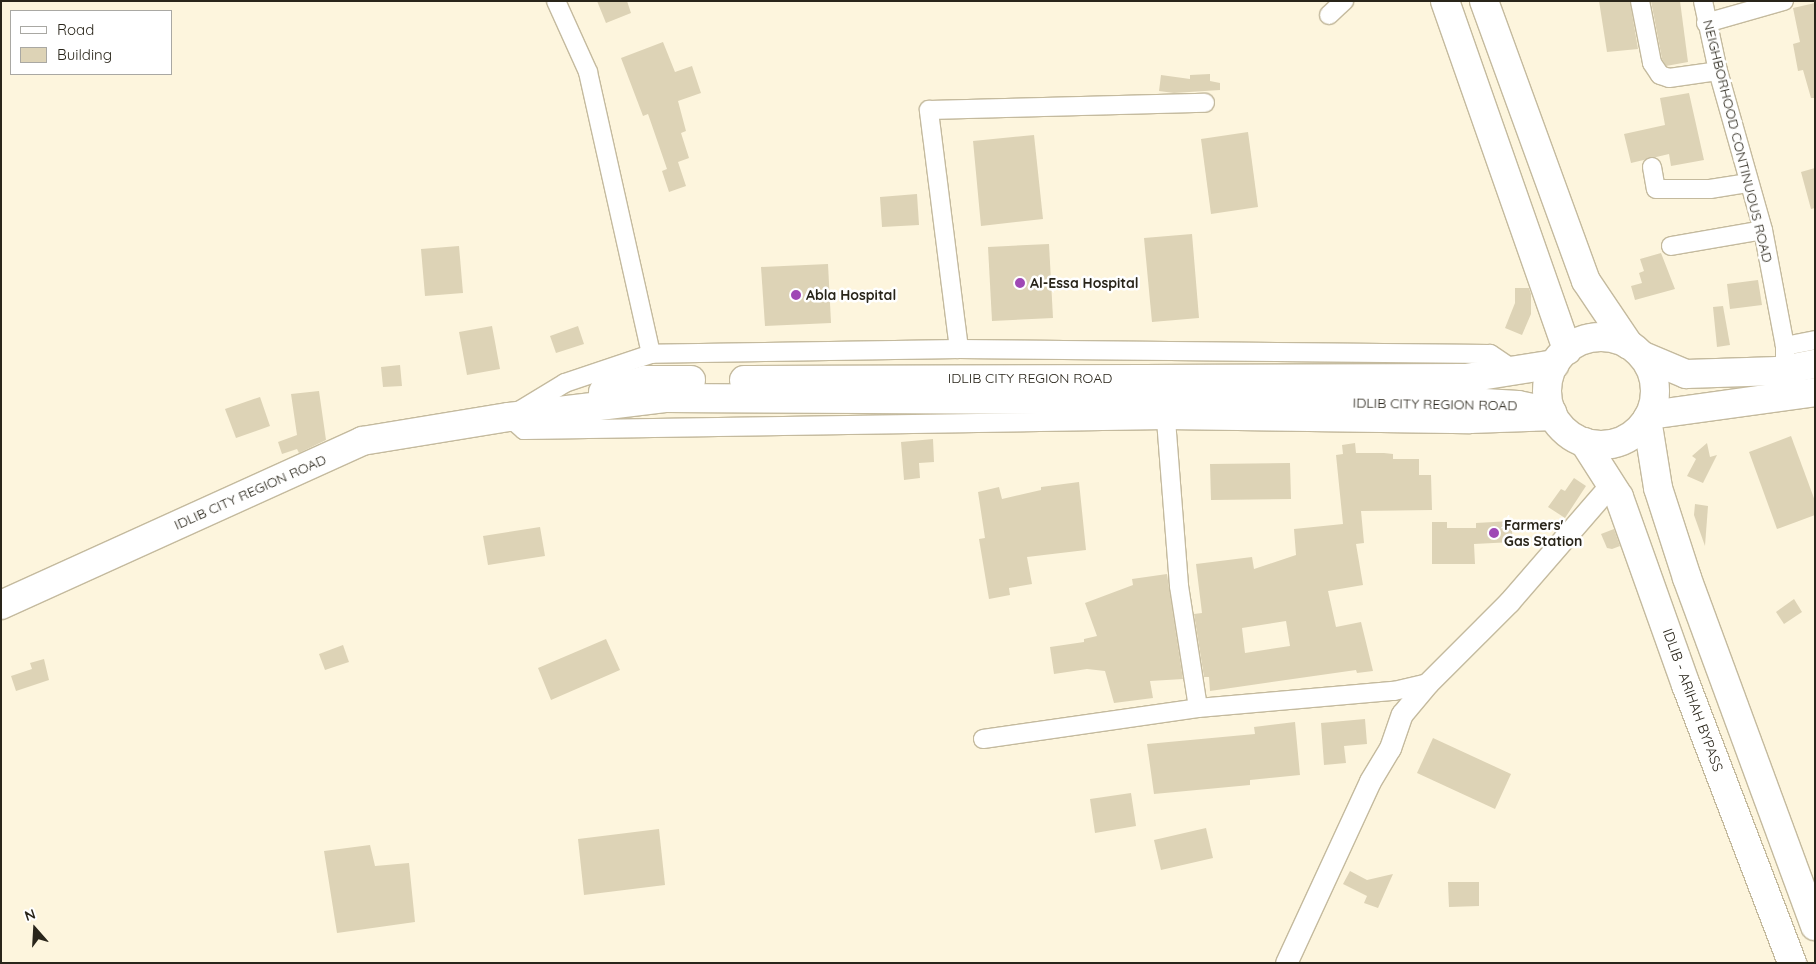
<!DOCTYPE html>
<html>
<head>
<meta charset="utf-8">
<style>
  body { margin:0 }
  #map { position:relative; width:1816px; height:964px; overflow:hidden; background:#fdf5dd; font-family:Quicksand,sans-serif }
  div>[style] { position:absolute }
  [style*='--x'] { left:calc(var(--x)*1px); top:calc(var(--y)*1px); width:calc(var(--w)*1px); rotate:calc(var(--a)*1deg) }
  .building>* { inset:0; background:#ddd3b6 }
  .roads { filter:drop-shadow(1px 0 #c4ba9e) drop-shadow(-1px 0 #c4ba9e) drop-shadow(0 1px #c4ba9e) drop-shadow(0 -1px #c4ba9e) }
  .minor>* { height:18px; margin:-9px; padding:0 9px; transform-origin:9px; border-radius:9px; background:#fff }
  .tertiary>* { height:21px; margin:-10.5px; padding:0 10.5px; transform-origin:10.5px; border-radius:10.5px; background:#fff }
  .primary>* { height:28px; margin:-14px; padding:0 14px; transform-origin:14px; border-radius:14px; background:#fff }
  .primary>.ring { margin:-14px; padding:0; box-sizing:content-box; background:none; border:28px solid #fff; border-radius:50% }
  .dots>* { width:14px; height:14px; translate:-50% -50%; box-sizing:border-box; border:2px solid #fff; border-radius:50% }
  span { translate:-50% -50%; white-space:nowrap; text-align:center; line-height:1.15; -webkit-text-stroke:5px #fff; paint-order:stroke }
  .street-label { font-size:14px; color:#29251a }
  .poi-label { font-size:14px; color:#29251a; font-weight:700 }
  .left { translate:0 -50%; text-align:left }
  .frame { position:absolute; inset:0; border:2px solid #29251a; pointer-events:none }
  .legend { position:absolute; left:10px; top:10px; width:162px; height:65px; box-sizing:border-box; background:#fff; border:1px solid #a9a8a3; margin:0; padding:6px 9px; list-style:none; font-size:15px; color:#29251a }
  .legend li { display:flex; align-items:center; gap:10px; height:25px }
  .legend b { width:25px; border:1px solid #a9a8a3 }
  .north { position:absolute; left:10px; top:904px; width:50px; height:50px; -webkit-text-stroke:4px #fff; paint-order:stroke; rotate:341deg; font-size:14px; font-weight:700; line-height:20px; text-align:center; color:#29251a }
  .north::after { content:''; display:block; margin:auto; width:18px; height:22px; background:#29251a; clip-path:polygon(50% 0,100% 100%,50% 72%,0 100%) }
</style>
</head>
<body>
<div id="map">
  <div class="building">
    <div style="clip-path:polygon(597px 1px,627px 1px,631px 13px,606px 23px)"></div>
    <div style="clip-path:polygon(1599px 1px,1630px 1px,1638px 49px,1607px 52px)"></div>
    <div style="clip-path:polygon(1651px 1px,1680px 1px,1688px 62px,1666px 66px,1662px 59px)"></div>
    <div style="clip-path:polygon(1815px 3px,1815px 98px,1811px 98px,1803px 70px,1798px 71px,1793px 44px,1800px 42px,1793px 8px)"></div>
    <div style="clip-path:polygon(663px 42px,675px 72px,692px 66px,701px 93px,678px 101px,686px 131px,681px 133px,689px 158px,678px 162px,686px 186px,669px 192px,662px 171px,667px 169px,648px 114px,643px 116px,621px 58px)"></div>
    <div style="clip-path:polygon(1210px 74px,1210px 81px,1220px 83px,1220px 90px,1174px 93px,1159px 91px,1161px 75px,1190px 79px,1190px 75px)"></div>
    <div style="clip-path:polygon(1689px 93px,1704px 160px,1671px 166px,1669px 154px,1631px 163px,1624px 134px,1665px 125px,1660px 98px)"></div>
    <div style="clip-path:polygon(1248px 132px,1258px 207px,1211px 214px,1201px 139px)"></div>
    <div style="clip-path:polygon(1034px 135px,1043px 219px,981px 226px,973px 141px)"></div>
    <div style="clip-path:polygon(1815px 168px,1815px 208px,1811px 209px,1801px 172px)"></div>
    <div style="clip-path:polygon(917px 194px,919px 225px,882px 227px,880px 197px)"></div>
    <div style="clip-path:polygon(1192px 234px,1199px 318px,1152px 322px,1144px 238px)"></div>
    <div style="clip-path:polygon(1049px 244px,1053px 318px,992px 321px,988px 247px)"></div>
    <div style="clip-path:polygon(459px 246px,463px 293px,425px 296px,421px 249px)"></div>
    <div style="clip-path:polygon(1661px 253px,1675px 289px,1635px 300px,1631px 286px,1642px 283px,1639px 273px,1644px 271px,1640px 259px)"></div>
    <div style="clip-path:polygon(828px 264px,831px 323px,765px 326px,761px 267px)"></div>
    <div style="clip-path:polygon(1758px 280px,1762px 305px,1730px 309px,1727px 284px)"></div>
    <div style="clip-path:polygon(1515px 288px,1529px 288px,1531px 294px,1531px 314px,1522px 335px,1505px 328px,1515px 303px)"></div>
    <div style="clip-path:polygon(1723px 306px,1730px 345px,1717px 347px,1713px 307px)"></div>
    <div style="clip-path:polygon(492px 326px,500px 369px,467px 375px,459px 332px)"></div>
    <div style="clip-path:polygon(578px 326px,584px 344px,556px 353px,550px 336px)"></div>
    <div style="clip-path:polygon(400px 365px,402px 386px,383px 387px,381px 367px)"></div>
    <div style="clip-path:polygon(319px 391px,326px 440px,299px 453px,297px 449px,282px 454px,278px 442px,297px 435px,291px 394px)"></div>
    <div style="clip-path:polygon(260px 397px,270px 426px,236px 438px,225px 409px)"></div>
    <div style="clip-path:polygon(1791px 436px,1815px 501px,1815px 515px,1777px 529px,1749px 452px)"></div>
    <div style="clip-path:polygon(933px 439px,934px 462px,919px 463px,920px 478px,904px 480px,901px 442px)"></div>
    <div style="clip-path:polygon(evenodd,1355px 443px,1356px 453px,1384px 453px,1393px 454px,1393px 459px,1419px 459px,1419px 475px,1431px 475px,1432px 510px,1361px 511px,1364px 543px,1356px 544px,1363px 585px,1328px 591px,1336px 627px,1361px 622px,1373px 671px,1357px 673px,1356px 670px,1210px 691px,1209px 677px,1204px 677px,1194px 614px,1202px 613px,1196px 564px,1252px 557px,1254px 569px,1296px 555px,1294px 529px,1343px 524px,1336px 455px,1343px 454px,1342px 445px,1355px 443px,1286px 621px,1290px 646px,1245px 653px,1242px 628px,1286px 621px)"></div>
    <div style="clip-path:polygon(1707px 443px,1710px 457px,1717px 455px,1703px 483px,1687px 476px,1696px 459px,1692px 456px)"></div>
    <div style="clip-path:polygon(1290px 463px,1291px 499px,1211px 500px,1210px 464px)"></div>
    <div style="clip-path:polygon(1574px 478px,1586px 486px,1565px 518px,1548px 507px,1561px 489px,1565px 491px)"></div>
    <div style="clip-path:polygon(1079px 482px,1086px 550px,1027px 557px,1032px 584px,1009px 588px,1010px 595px,989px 599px,979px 539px,985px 538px,978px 492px,999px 487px,1002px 499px,1041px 490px,1041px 487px)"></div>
    <div style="clip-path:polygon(1695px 504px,1708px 506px,1705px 546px,1694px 515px)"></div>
    <div style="clip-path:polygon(1511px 521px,1513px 542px,1474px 544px,1475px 564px,1432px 564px,1432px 522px,1447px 522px,1447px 528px,1476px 528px,1476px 523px)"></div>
    <div style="clip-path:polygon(540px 527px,545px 556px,488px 565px,483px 536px)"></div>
    <div style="clip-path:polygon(1614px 529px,1620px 546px,1612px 549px,1607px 548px,1601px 534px)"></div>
    <div style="clip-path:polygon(1167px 574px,1183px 679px,1150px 681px,1153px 698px,1114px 703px,1105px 671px,1087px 669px,1054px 674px,1050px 647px,1084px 642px,1084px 639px,1097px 636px,1085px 603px,1133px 585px,1132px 579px)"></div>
    <div style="clip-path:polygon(1794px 599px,1802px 612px,1784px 624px,1776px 612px)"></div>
    <div style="clip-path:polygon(606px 639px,620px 670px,551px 700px,538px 668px)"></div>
    <div style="clip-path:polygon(343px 645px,349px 662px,325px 670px,319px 654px)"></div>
    <div style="clip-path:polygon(44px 659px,49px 680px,16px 691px,11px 676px,32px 669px,30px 663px)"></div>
    <div style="clip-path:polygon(1365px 719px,1367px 744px,1344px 746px,1346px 763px,1324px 765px,1321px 723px)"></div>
    <div style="clip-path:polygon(1295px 722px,1300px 775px,1250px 780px,1250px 785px,1154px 794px,1147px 744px,1255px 734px,1254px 727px)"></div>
    <div style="clip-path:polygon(1433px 738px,1511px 774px,1495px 809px,1417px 773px)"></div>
    <div style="clip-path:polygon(1131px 793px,1136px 826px,1095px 833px,1090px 799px)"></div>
    <div style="clip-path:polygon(1206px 828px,1213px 858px,1161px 870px,1154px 840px)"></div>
    <div style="clip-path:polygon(659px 829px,665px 885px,584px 895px,578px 839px)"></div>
    <div style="clip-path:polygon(370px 845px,375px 866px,409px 863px,415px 922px,337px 933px,324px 851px)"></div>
    <div style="clip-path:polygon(1350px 871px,1367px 880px,1393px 874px,1378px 908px,1364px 903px,1367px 896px,1343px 884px)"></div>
    <div style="clip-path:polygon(1448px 882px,1479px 882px,1479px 906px,1449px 907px)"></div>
  </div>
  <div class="roads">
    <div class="minor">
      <div style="--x:556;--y:1;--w:78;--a:65.7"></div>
      <div style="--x:588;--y:72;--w:289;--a:77.4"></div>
      <div style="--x:1640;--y:1;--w:63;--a:79"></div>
      <div style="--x:1652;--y:63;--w:14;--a:56"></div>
      <div style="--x:1660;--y:75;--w:9;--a:18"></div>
      <div style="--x:1669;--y:78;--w:49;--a:-8.1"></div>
      <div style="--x:1703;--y:1;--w:72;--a:77.9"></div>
      <div style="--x:1718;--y:71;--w:165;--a:74.2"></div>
      <div style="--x:1763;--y:230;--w:118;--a:79.3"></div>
      <div style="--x:1785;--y:346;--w:24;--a:90"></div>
      <div style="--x:1329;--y:15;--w:21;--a:-43"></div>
      <div style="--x:1706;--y:23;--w:81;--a:-15.8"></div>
      <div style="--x:1652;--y:167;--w:22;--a:80"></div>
      <div style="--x:1656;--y:189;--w:54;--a:0"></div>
      <div style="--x:1710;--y:189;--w:39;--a:-9"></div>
      <div style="--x:1671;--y:246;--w:93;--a:-9.9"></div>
      <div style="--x:1785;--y:346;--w:31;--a:-11"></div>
      <div style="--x:959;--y:349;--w:241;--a:-97.2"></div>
      <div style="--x:929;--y:110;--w:276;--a:-1.5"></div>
      <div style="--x:1514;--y:370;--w:29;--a:-146"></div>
      <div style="--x:1490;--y:354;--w:531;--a:-179.46"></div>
      <div style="--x:959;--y:349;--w:308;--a:179.1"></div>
      <div style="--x:651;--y:354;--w:91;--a:161.4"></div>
      <div style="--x:565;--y:383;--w:66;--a:148.7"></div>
      <div style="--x:509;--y:417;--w:20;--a:41"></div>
      <div style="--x:524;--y:430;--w:642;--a:-0.89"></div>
      <div style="--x:1166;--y:420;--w:304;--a:0.8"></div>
      <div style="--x:1470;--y:424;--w:86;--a:-2"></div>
      <div style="--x:1166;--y:420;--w:167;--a:85.5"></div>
      <div style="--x:1179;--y:586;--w:123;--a:81.1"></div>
      <div style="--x:983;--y:739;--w:217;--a:-8.2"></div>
      <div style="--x:1198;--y:708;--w:197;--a:-5"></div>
      <div style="--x:1394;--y:691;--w:35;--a:-13"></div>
    </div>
    <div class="tertiary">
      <div style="--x:1286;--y:963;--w:200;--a:-65.2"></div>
      <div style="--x:1370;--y:781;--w:39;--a:-59"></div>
      <div style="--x:1390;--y:748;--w:36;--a:-71"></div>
      <div style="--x:1402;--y:714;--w:40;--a:-50"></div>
      <div style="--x:1428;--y:683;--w:115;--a:-45"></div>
      <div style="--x:1509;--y:602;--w:157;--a:-49.1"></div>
    </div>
    <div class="primary">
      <div style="--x:1445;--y:1;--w:370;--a:70.7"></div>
      <div style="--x:1484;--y:1;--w:298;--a:70"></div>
      <div style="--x:1586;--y:281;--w:77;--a:56.1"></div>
      <div class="ring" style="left:1547px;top:337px;width:80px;height:80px"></div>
      <div style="--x:1643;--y:356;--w:47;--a:22.7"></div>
      <div style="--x:1686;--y:374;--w:92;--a:-1.9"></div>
      <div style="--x:1778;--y:371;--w:38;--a:-11"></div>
      <div style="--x:744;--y:380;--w:723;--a:-0.16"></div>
      <div style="--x:1467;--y:378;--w:89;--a:-9"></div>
      <div style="--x:603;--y:392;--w:44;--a:-15.9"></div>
      <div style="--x:645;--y:380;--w:46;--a:0"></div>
      <div style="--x:1650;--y:415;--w:167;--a:-7.9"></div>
      <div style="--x:1647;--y:419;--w:70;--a:80.9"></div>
      <div style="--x:1658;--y:488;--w:95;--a:72.1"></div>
      <div style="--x:1687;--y:578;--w:371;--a:69.8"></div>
      <div style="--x:1584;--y:442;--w:65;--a:57.5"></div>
      <div style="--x:1619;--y:497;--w:200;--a:70.4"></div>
      <div style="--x:1686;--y:685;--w:298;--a:69.1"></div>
      <div style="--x:1;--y:605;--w:397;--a:-24.4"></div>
      <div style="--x:362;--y:441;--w:149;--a:-9.3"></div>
      <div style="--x:509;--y:417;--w:157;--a:-6.9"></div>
      <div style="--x:665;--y:398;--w:803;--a:0.29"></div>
      <div style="--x:1468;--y:402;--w:50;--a:3.4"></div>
      <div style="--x:1518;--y:405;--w:35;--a:12"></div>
    </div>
  </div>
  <div class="dots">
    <div style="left:1020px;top:283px;background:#9f48b5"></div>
    <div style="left:796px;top:295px;background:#9f48b5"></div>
    <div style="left:1494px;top:533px;background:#9f48b5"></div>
  </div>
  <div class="street-label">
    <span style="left:1738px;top:141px;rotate:76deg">NEIGHBORHOOD CONTINUOUS ROAD</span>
    <span style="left:1030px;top:378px">IDLIB CITY REGION ROAD</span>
    <span style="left:1435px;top:404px;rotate:1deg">IDLIB CITY REGION ROAD</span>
    <span style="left:250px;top:492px;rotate:-24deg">IDLIB CITY REGION ROAD</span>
    <span style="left:1693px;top:700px;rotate:70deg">IDLIB - ARIHAH BYPASS</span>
  </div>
  <div class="poi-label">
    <span class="left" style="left:1030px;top:283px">Al-Essa Hospital</span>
    <span class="left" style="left:806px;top:295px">Abla Hospital</span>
    <span class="left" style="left:1504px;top:533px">Farmers'<br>Gas Station</span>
  </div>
  <div class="frame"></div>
  <ul class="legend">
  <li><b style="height:6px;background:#fff"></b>Road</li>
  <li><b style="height:14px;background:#ddd3b6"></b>Building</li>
  </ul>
  <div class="north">N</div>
</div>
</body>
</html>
